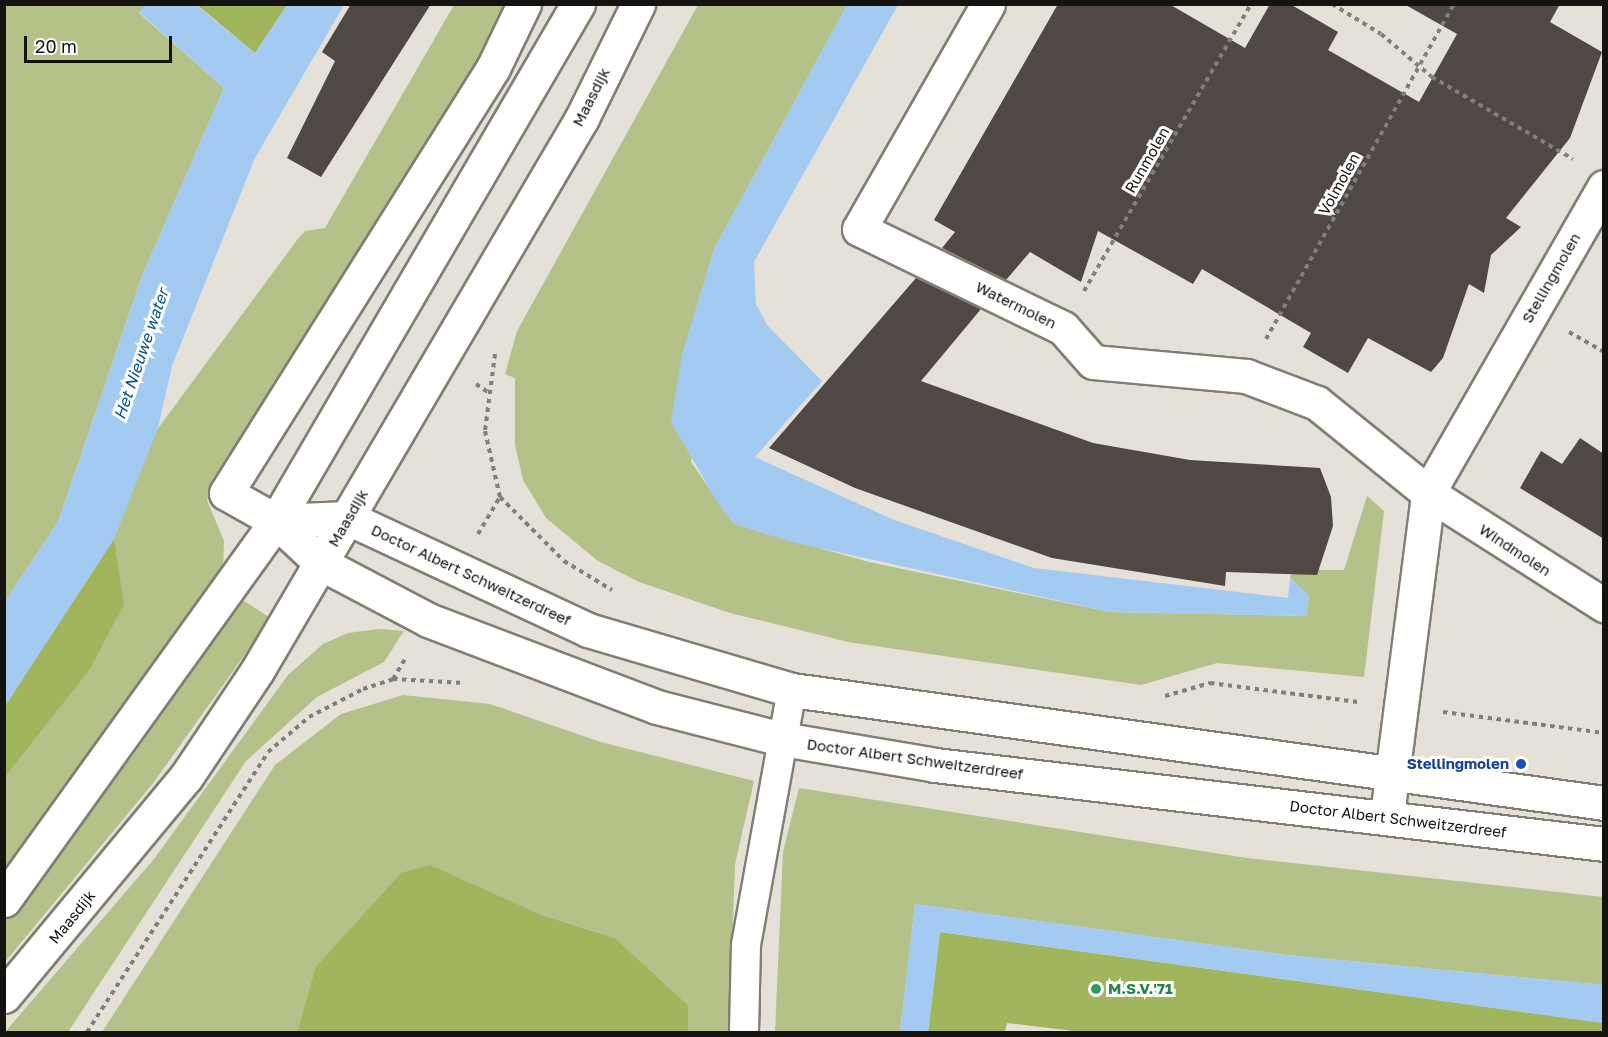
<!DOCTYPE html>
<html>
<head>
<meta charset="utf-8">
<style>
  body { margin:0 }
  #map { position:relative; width:1608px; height:1037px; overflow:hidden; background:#e5e1d8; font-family:"Golos Text",sans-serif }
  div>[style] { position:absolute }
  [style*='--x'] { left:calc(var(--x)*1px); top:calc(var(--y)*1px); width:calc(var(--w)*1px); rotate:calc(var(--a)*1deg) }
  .green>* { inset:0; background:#b4c28a }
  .forest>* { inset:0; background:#a1b55c }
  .water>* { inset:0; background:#a3cbf2 }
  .building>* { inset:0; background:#504844 }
  .path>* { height:4px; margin-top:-2px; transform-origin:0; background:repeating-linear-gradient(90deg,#827e78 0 4.5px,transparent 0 9px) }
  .roads { filter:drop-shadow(2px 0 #817e75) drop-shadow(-2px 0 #817e75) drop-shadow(0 2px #817e75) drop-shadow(0 -2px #817e75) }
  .lane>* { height:28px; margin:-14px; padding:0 14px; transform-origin:14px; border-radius:14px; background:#fff }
  .street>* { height:33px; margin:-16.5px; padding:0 16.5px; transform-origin:16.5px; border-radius:16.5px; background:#fff }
  .secondary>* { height:33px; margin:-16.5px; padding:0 16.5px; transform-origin:16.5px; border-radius:16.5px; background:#fff }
  .dots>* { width:16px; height:16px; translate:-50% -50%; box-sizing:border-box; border:3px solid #fff; border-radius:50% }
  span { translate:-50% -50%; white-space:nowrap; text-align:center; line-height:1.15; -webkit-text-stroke:6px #fff; paint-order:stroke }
  .street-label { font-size:15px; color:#151310 }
  .transit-label { font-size:15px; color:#164399; font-weight:700 }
  .right { translate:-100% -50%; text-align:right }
  .leisure-label { font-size:15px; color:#27864d; font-weight:700 }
  .left { translate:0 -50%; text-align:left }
  .water-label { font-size:16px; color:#05538e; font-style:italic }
  .frame { position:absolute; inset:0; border:6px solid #151310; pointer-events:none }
  .scale { position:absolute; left:24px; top:36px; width:148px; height:27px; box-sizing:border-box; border:3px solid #151310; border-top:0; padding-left:8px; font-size:18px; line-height:21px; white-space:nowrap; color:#151310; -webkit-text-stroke:4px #fff; paint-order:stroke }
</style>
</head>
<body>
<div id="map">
  <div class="green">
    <div style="clip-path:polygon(5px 5px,145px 5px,139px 13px,224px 88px,142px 276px,58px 522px,5px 601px)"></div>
    <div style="clip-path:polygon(454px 5px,507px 5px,481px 62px,211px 482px,207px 500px,224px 541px,223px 572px,5px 876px,5px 706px,114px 539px,148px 442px,297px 240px,305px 231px,325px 228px)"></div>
    <div style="clip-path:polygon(698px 5px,847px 5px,714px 249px,691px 462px,734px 524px,869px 562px,1110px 612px,1306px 616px,1309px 596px,1290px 578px,1292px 570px,1344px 570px,1367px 496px,1384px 511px,1364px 677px,1217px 663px,1141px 685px,848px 642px,730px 613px,639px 582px,598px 561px,546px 518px,523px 480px,515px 445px,515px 378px,505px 374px,517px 331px)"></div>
    <div style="clip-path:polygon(241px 599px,269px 617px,248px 650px,154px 782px,5px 962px,5px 921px,131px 758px)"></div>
    <div style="clip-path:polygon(379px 629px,404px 631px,384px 662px,317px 697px,246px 761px,68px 1032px,5px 1032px,154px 859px,288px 675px,323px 644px,348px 633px)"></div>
    <div style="clip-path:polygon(403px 695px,490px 704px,601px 742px,754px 781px,735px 864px,729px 1032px,688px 1032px,688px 1005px,615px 938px,539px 914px,315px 968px,297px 1032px,102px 1032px,275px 765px,341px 714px)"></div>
    <div style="clip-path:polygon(799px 788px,1247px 858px,1603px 897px,1603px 985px,1286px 955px,915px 904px,900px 1032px,775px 1032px,783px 852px)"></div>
  </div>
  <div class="forest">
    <div style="clip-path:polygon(196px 4px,287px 5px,255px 53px)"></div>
    <div style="clip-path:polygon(114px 539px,124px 604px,90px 669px,5px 777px,5px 706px)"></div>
    <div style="clip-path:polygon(430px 865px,539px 914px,615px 938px,688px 1005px,688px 1032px,297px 1032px,315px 968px,401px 873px)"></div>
    <div style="clip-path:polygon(940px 932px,1604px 1023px,1603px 1032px,1083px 1032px,1007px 1023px,1005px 1032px,928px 1032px)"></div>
  </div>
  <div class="water">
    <div style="clip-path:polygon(145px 5px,196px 5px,255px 53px,287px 5px,344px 5px,255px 158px,172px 366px,158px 428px,114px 539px,5px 706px,5px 601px,58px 522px,142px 276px,224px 88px,139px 12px)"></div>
    <div style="clip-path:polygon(847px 5px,898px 5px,754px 262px,756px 304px,767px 325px,822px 381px,755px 457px,894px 520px,1034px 568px,1288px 598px,1290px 578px,1309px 596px,1307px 616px,1110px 612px,792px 542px,734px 524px,721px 508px,671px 422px,682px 354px,714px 249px)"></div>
    <div style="clip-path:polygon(915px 904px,1286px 955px,1603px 985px,1603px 1023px,940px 932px,928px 1032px,900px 1032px)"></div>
  </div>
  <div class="building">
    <div style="clip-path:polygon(351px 4px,431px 4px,321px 177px,287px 158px,335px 61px,322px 52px)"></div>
    <div style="clip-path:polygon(1058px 4px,1169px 4px,1245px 48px,1270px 4px,1290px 4px,1338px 32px,1328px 50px,1419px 102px,1457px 34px,1404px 4px,1560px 4px,1550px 22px,1602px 52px,1570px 138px,1506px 218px,1521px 227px,1491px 255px,1484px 293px,1469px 284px,1443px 358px,1431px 372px,1368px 338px,1348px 373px,1303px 347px,1311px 333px,1202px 269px,1193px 284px,1098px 231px,1081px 282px,1030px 252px,1006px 280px,942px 248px,955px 232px,934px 220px)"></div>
    <div style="clip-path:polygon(916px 278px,981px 309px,921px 381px,1093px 443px,1190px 460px,1320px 468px,1331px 497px,1333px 526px,1317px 575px,1226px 572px,1225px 586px,1052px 558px,855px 488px,769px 448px)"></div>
    <div style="clip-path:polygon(1580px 438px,1604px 454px,1604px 539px,1520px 488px,1541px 451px,1562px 464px)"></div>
  </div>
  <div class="path">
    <div style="--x:1332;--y:4;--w:57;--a:31.5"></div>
    <div style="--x:1381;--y:34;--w:67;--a:40.1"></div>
    <div style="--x:1432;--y:77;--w:163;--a:30.2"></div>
    <div style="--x:1084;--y:291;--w:332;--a:-59.8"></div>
    <div style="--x:1569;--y:332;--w:40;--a:29.7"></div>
    <div style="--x:1266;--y:339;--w:384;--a:-60.7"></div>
    <div style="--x:495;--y:354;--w:78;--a:97.4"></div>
    <div style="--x:485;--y:431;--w:68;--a:77.2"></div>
    <div style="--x:500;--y:497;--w:91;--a:45"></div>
    <div style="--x:564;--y:561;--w:56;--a:31.1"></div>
    <div style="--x:476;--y:384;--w:14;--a:34"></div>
    <div style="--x:478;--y:534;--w:43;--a:-59.3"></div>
    <div style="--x:393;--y:679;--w:26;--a:-59"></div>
    <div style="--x:1165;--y:696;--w:47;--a:-16.1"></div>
    <div style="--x:1210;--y:683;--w:149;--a:7.3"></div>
    <div style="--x:1443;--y:712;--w:162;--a:7.4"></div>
    <div style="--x:87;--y:1032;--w:333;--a:-57.1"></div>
    <div style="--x:268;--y:752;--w:54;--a:-40.5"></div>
    <div style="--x:309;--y:717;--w:61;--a:-27.4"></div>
    <div style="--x:363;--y:689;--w:32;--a:-18"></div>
    <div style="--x:393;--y:679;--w:71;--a:3.2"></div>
  </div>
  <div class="roads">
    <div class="lane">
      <div style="--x:744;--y:1032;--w:87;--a:-88.7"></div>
      <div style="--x:746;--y:945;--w:259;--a:-79.8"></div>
    </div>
    <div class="street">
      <div style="--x:988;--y:4;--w:259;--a:119.8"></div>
      <div style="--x:859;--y:229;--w:227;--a:25.9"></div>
      <div style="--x:1063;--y:328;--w:45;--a:48.6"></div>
      <div style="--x:1093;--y:362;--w:154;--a:5.2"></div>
      <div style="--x:1246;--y:376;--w:76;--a:20.8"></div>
      <div style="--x:1317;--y:403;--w:143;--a:39"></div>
      <div style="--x:1428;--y:493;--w:209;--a:32.5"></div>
      <div style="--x:276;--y:521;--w:57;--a:-150.8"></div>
      <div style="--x:226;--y:493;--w:502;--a:-57.86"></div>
      <div style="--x:493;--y:68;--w:71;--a:-64.2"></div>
      <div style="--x:1387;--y:815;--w:325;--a:-82.7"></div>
      <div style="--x:1428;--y:493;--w:353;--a:-60.1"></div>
    </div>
    <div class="secondary">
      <div style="--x:276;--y:521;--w:63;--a:43.1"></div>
      <div style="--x:322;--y:564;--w:120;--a:27.8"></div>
      <div style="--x:428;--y:620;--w:245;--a:20.8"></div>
      <div style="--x:657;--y:707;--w:129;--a:14.4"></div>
      <div style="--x:782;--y:739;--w:155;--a:9.6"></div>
      <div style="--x:935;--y:765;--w:674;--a:6.73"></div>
      <div style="--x:276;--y:521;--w:72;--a:-2.4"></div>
      <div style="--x:348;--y:518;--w:265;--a:25"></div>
      <div style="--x:588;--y:630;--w:213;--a:16.4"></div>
      <div style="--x:792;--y:690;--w:820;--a:7.92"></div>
      <div style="--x:4;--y:900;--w:467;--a:-54.3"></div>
      <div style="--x:276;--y:521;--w:599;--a:-59.71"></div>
      <div style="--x:4;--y:996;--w:285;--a:-50.3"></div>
      <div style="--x:186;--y:777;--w:128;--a:-56.2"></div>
      <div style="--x:257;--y:671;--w:641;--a:-59.56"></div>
      <div style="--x:582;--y:118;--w:127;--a:-63.8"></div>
    </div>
  </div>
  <div class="dots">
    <div style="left:1521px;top:764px;background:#1a4fb4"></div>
    <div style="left:1096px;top:989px;background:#2e9e5b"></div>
  </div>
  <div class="street-label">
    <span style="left:591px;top:97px;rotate:-63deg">Maasdijk</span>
    <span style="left:1147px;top:160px;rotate:-60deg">Runmolen</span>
    <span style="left:1339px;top:184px;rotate:-61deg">Volmolen</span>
    <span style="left:1551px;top:278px;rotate:-60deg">Stellingmolen</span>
    <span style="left:1016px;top:305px;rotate:26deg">Watermolen</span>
    <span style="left:348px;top:518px;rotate:-60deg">Maasdijk</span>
    <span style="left:1515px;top:550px;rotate:33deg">Windmolen</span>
    <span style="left:471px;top:575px;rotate:25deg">Doctor Albert Schweitzerdreef</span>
    <span style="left:915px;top:759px;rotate:8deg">Doctor Albert Schweitzerdreef</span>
    <span style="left:1398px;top:819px;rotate:7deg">Doctor Albert Schweitzerdreef</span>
    <span style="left:72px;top:917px;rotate:-51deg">Maasdijk</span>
  </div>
  <div class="transit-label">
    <span class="right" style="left:1509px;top:764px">Stellingmolen</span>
  </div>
  <div class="leisure-label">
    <span class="left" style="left:1108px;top:989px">M.S.V.'71</span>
  </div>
  <div class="water-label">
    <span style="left:141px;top:354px;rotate:-71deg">Het Nieuwe water</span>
  </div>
  <div class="frame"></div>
  <div class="scale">20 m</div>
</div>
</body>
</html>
